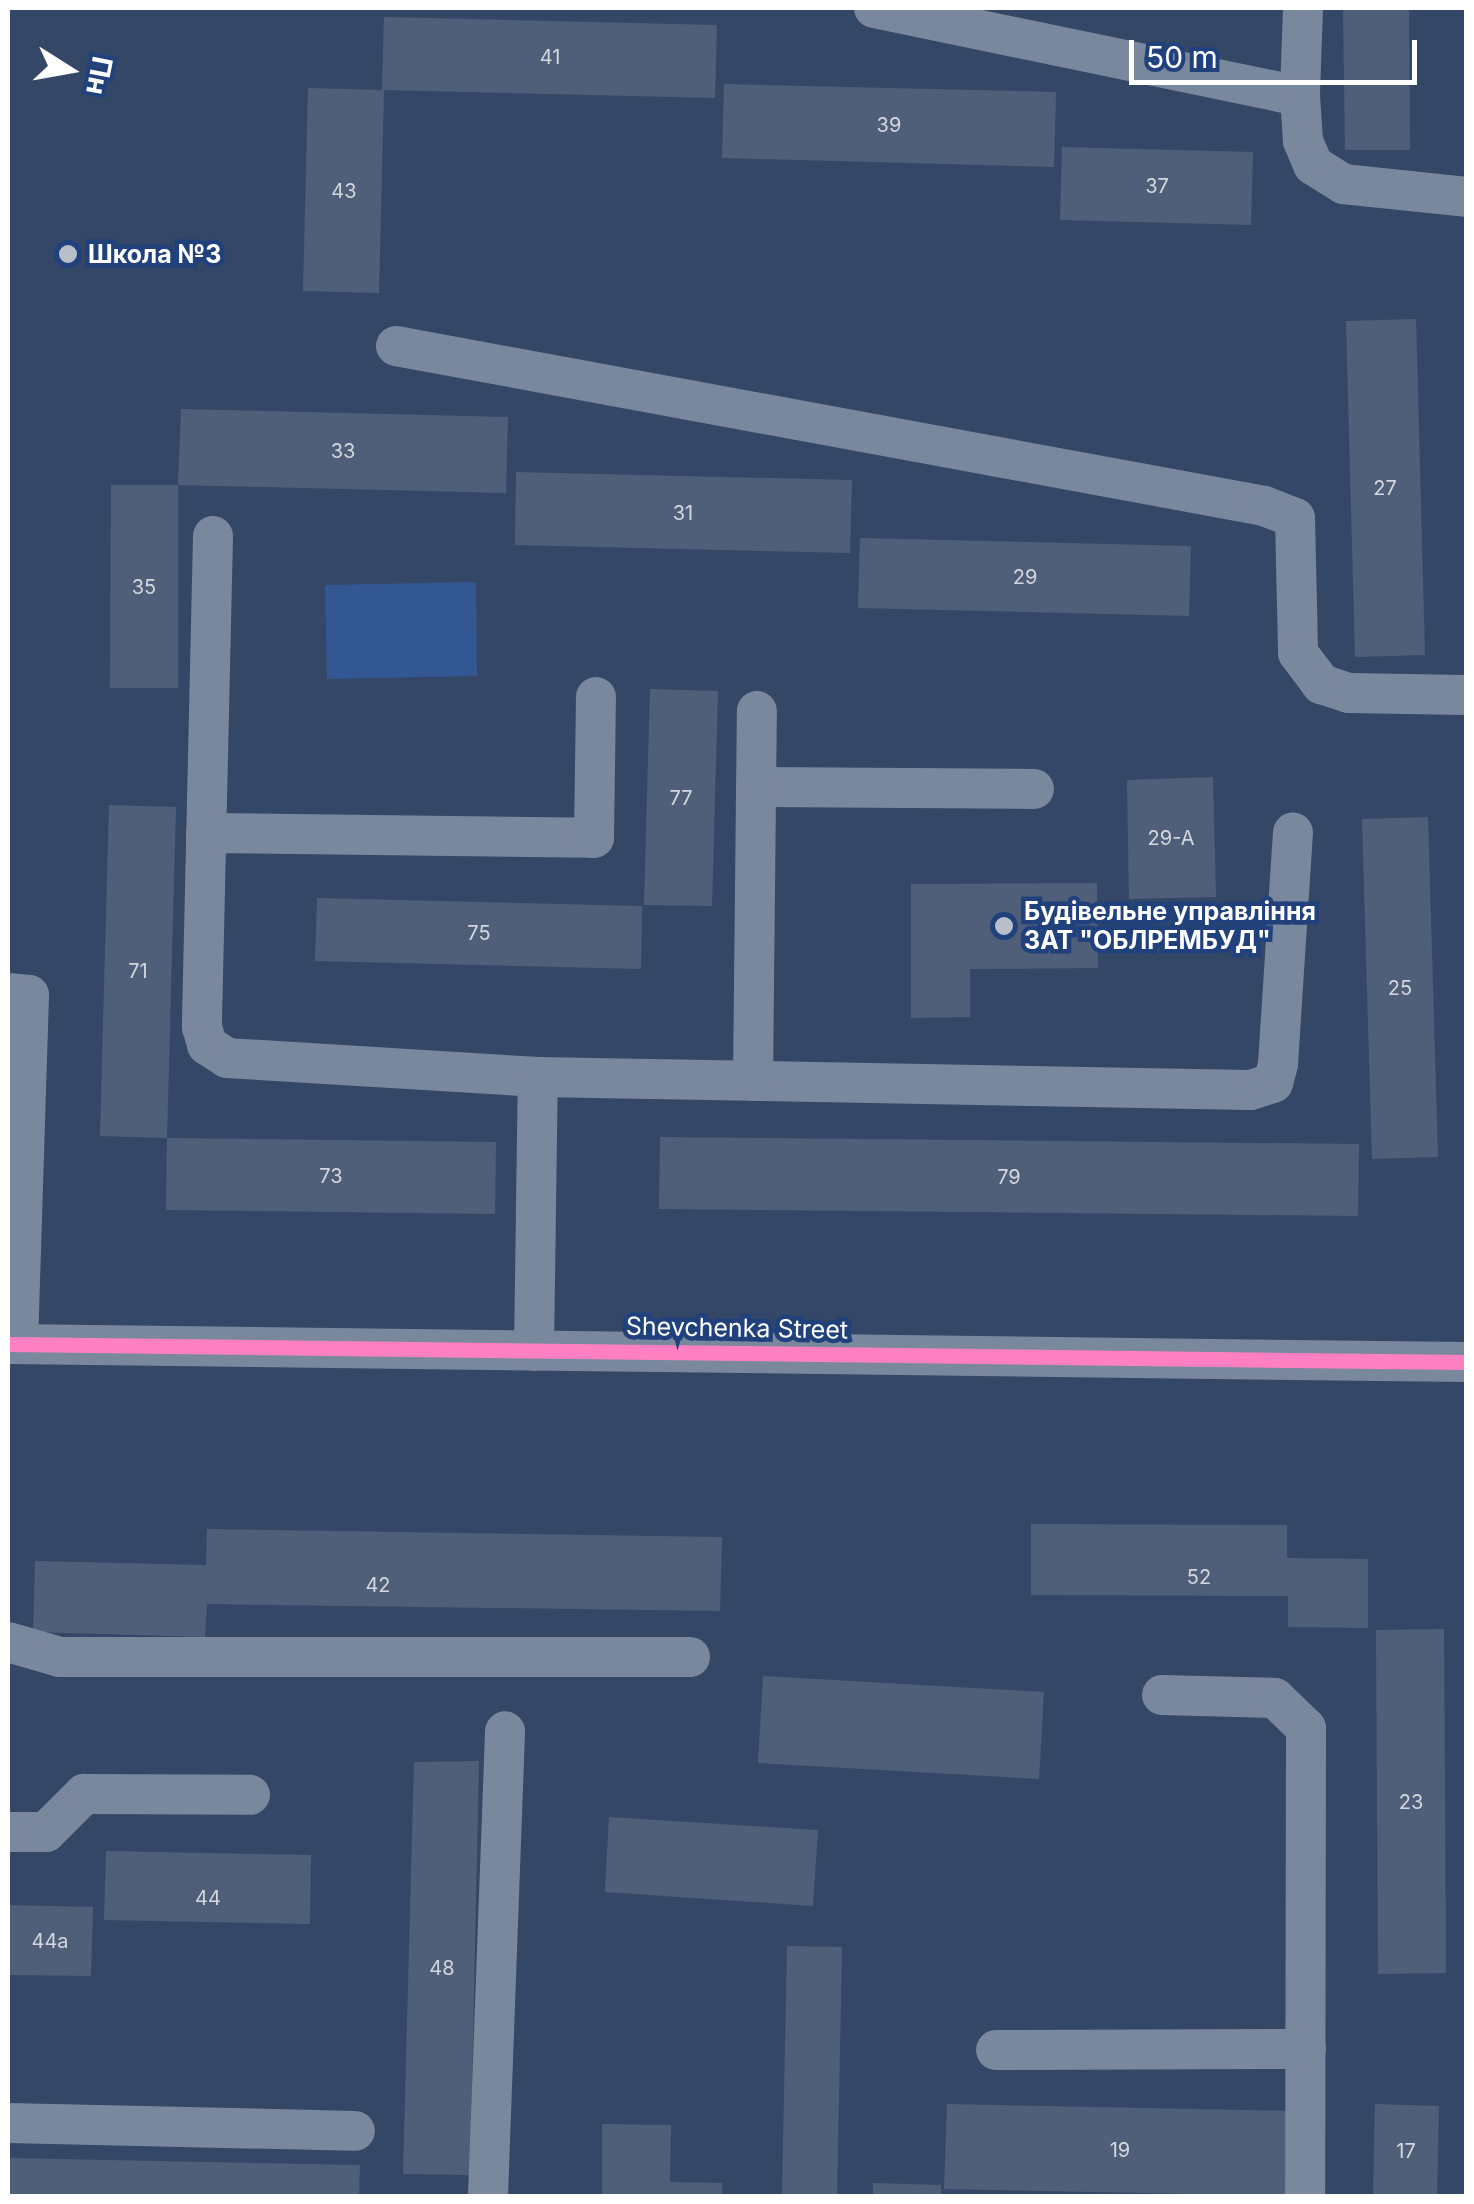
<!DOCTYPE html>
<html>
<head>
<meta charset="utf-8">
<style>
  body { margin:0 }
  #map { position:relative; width:1474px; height:2204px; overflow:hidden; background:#354767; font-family:Inter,sans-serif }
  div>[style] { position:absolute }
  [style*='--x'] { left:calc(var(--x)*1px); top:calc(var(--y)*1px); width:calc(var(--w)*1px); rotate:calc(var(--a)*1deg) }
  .green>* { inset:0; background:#335793 }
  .building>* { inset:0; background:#505f79 }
  .minor>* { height:40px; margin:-20px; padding:0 20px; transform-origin:20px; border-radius:20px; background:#7a889e }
  .cycleway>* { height:15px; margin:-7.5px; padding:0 7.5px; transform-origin:7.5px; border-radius:7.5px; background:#ff80c0 }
  .dots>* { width:28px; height:28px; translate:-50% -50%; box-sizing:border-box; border:5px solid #20417c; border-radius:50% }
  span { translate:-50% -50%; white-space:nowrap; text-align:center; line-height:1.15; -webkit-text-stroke:9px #20417c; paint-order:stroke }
  .number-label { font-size:20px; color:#d3d7de }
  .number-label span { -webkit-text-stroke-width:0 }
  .poi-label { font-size:25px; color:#fff; font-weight:700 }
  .left { translate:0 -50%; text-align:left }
  .street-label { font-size:25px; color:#fff }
  .frame { position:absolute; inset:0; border:10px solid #fff; pointer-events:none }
  .north { position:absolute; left:20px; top:20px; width:100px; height:100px; -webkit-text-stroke:8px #20417c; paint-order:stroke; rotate:101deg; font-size:28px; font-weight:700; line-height:40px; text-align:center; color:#fff }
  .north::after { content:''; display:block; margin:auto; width:35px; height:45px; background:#fff; clip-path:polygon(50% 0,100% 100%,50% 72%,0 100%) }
  .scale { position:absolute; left:1129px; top:40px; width:288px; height:45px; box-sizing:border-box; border:5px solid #fff; border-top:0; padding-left:12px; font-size:30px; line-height:35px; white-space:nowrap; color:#fff; -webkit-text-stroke:8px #20417c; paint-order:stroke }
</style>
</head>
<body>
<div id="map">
  <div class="green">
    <div style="clip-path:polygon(476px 582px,477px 676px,327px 679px,325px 585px)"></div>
  </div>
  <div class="building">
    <div style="clip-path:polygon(1343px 8px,1409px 8px,1410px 150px,1345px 150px)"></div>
    <div style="clip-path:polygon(384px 17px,717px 25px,715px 98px,382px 90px)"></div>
    <div style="clip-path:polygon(724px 84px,1056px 92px,1054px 167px,722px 158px)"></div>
    <div style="clip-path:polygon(308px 88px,384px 90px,379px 293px,303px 291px)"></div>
    <div style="clip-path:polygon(1062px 147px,1253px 152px,1251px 225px,1060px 220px)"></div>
    <div style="clip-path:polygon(1416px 319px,1425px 655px,1355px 657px,1346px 321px)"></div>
    <div style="clip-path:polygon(181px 409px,508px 417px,506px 493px,178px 485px)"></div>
    <div style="clip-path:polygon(516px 472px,852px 480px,850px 553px,515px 545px)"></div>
    <div style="clip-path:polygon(111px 485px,178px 485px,178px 688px,110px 688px)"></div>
    <div style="clip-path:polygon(860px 538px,1191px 546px,1189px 616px,858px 608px)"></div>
    <div style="clip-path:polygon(650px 689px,718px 691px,712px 906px,644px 905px)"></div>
    <div style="clip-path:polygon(1213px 777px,1216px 897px,1129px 899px,1127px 780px)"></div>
    <div style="clip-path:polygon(109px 805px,176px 807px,167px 1138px,496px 1142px,495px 1214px,166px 1210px,167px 1138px,100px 1136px)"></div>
    <div style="clip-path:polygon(1428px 817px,1438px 1157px,1372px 1159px,1362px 819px)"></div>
    <div style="clip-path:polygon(1097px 883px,1098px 968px,970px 969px,970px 1017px,911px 1018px,911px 884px)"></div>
    <div style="clip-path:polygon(317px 898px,642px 906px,641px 969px,315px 961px)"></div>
    <div style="clip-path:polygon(660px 1137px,1359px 1144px,1358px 1216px,659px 1209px)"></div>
    <div style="clip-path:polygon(1031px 1524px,1287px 1525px,1287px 1558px,1368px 1559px,1368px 1628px,1288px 1627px,1288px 1596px,1031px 1595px)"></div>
    <div style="clip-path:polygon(207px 1529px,722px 1537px,720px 1611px,207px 1604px,205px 1637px,33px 1632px,35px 1561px,206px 1565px)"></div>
    <div style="clip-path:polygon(1444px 1629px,1446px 1973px,1378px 1974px,1376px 1630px)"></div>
    <div style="clip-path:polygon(763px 1676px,1044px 1692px,1039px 1779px,758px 1763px)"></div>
    <div style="clip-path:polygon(479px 1761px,470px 2175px,403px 2174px,414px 1762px)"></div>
    <div style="clip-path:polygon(609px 1817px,818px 1830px,813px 1906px,605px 1892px)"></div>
    <div style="clip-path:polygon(106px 1851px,311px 1855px,310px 1924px,104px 1920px)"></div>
    <div style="clip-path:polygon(8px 1905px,93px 1907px,91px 1976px,8px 1975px)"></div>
    <div style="clip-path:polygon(787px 1946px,842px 1947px,837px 2196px,782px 2196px)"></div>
    <div style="clip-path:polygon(947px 2104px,1296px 2111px,1294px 2196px,944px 2189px)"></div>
    <div style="clip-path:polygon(1375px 2104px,1439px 2106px,1437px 2196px,1373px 2196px)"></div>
    <div style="clip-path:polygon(602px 2124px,671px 2125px,670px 2182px,722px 2183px,722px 2196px,602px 2196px)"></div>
    <div style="clip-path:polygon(8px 2158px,360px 2165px,359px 2196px,8px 2196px)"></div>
    <div style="clip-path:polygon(873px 2183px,941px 2185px,941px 2196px,873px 2196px)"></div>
  </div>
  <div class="minor">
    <div style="--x:874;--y:8;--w:435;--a:11.7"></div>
    <div style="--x:1303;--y:8;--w:88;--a:92"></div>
    <div style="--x:1300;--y:96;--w:45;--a:86.2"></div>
    <div style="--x:1303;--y:141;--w:26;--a:67"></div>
    <div style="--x:1313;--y:165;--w:36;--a:32"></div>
    <div style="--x:1343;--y:184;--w:124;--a:6"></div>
    <div style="--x:396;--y:346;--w:883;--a:10.44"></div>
    <div style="--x:1264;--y:506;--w:33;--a:21"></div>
    <div style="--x:1295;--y:518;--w:135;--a:88.7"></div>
    <div style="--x:1298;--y:653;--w:39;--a:53"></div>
    <div style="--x:1321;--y:684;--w:29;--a:18"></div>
    <div style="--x:1349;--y:693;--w:117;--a:1"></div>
    <div style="--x:213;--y:536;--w:491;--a:91.3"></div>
    <div style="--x:202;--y:1027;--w:19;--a:74"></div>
    <div style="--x:207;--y:1045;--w:24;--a:33"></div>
    <div style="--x:227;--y:1058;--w:312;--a:3.5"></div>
    <div style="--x:538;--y:1077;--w:713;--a:1.04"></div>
    <div style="--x:1251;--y:1090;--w:23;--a:-18"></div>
    <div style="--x:1273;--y:1083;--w:20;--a:-75"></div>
    <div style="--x:1278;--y:1064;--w:232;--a:-86.3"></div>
    <div style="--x:756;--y:787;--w:278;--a:0.4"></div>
    <div style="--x:206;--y:833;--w:388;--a:0.7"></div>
    <div style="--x:594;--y:838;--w:141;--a:-89.2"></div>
    <div style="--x:8;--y:993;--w:21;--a:5"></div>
    <div style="--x:29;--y:995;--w:349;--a:91.8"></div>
    <div style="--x:753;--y:1081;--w:370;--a:-89.4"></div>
    <div style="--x:8;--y:1344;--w:1458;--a:0.71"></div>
    <div style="--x:534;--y:1351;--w:274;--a:-89.2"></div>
    <div style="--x:8;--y:1642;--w:54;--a:16.1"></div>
    <div style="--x:60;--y:1657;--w:630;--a:0"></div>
    <div style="--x:1162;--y:1695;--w:113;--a:1.5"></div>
    <div style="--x:1275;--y:1698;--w:43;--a:44.1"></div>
    <div style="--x:1306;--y:1728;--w:468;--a:90.1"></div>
    <div style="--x:8;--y:1832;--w:38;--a:0"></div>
    <div style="--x:46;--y:1832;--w:54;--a:-45"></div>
    <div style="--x:84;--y:1794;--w:166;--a:0.3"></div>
    <div style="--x:996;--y:2050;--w:310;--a:-0.2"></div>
    <div style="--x:8;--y:2123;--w:347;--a:1.3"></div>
    <div style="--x:488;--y:2196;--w:465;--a:-87.9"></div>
  </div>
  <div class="cycleway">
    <div style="--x:8;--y:1344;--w:1458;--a:0.71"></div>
  </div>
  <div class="dots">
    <div style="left:68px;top:254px;background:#b8bfca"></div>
    <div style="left:1004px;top:926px;background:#b8bfca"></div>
  </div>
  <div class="number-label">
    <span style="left:550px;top:57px">41</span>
    <span style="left:889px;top:125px">39</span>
    <span style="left:1157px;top:186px">37</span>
    <span style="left:344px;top:191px">43</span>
    <span style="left:343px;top:451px">33</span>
    <span style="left:1385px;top:488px">27</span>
    <span style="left:683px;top:513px">31</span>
    <span style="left:1025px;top:577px">29</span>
    <span style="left:144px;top:587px">35</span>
    <span style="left:681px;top:798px">77</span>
    <span style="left:1171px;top:838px">29-А</span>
    <span style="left:479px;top:933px">75</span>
    <span style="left:138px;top:971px">71</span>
    <span style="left:1400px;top:988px">25</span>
    <span style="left:331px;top:1176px">73</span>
    <span style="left:1009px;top:1177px">79</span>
    <span style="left:1199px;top:1577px">52</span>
    <span style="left:378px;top:1585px">42</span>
    <span style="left:1411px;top:1802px">23</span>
    <span style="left:208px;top:1898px">44</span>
    <span style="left:50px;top:1941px">44а</span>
    <span style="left:442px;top:1968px">48</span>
    <span style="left:1120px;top:2150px">19</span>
    <span style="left:1406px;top:2151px">17</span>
  </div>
  <div class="poi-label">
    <span class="left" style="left:88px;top:254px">Школа №3</span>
    <span class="left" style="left:1024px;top:926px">Будівельне управління<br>ЗАТ "ОБЛРЕМБУД"</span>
  </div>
  <div class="street-label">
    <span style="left:737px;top:1328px;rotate:1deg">Shevchenka Street</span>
  </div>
  <div class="frame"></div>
  <div class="north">Пн</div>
  <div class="scale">50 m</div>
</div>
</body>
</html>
